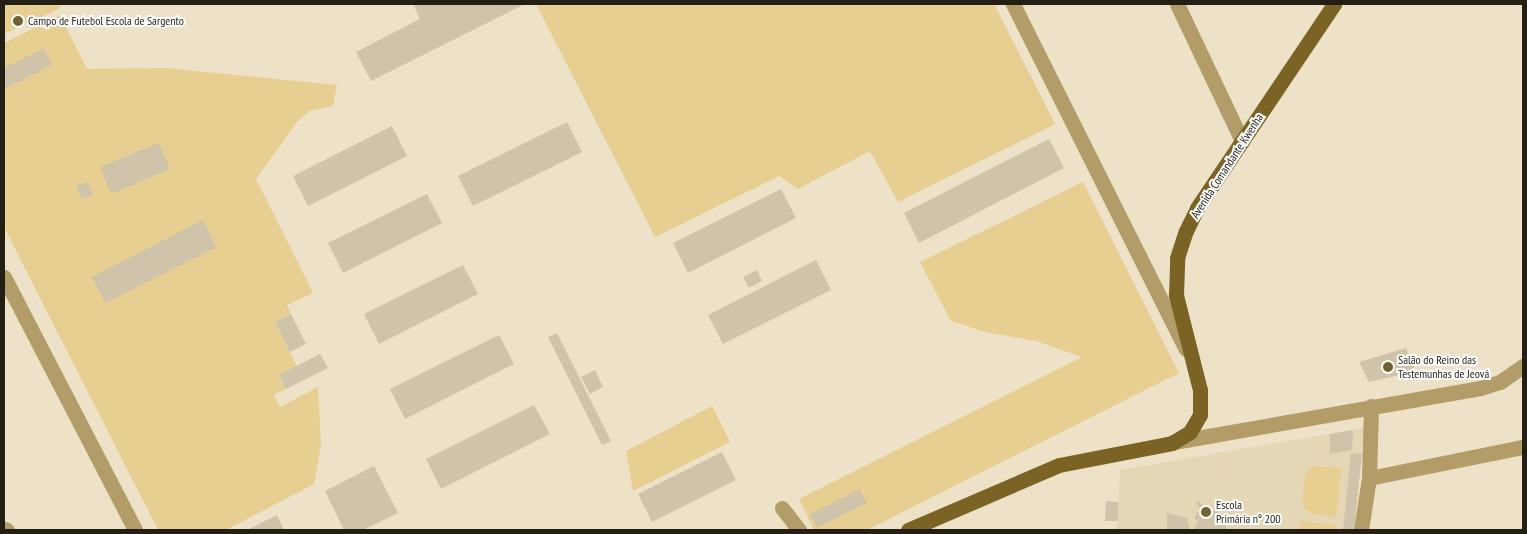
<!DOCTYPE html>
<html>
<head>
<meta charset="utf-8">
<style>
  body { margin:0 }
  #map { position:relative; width:1527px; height:534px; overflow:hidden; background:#ede2c7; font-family:"PT Sans Narrow",sans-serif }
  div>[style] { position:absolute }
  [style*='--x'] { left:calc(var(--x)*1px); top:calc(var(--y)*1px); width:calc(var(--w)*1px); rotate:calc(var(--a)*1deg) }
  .built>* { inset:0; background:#e5d6b5 }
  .green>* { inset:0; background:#e7ce91 }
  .building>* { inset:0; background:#cfc4aa }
  .minor>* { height:15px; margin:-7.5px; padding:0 7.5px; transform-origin:7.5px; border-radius:7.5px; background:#b29d68 }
  .major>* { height:15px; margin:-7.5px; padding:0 7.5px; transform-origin:7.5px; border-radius:7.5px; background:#7b6325 }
  .dots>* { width:14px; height:14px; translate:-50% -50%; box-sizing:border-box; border:2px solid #fff; border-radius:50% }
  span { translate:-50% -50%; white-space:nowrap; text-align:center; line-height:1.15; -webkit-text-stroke:4px #fff; paint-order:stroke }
  .poi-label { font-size:12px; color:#231f15 }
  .left { translate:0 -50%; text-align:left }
  .street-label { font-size:12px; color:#231f15 }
  .frame { position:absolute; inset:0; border:5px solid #231f15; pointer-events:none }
</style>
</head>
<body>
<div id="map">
  <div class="built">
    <div style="clip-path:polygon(1364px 428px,1354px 530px,1117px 530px,1120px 470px)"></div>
  </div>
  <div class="green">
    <div style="clip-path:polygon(4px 4px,59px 4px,61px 8px,4px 34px)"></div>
    <div style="clip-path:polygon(536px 4px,994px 4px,1055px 124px,898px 202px,870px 151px,798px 189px,779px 176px,655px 237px)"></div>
    <div style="clip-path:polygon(60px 15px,87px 69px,166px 68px,337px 85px,333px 106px,309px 111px,297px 122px,256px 179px,313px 293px,287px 305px,291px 314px,275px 322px,297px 366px,279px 375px,286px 389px,274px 395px,280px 407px,318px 387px,321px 445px,314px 484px,226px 530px,158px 530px,4px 227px,4px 43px)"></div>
    <div style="clip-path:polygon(1083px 182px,1179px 373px,867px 530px,814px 530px,799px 499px,1082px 357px,1036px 341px,985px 332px,951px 321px,920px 262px)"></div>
    <div style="clip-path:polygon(712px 406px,730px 442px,633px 491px,626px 451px)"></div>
    <div style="clip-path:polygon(1312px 466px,1341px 468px,1336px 517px,1309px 513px,1305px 509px,1302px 502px,1305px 476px)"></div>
    <div style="clip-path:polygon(1300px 521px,1335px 525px,1335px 530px,1299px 530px)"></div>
  </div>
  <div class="building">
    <div style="clip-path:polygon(413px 4px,525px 4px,371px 81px,356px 52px,420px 19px)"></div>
    <div style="clip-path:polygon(44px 48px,52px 65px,4px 89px,4px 68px)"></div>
    <div style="clip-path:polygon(567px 122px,582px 152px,473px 206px,458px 176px)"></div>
    <div style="clip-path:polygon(392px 126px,407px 156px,308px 206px,293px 176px)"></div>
    <div style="clip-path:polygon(1049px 139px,1064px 168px,919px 243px,904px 213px)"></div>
    <div style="clip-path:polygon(159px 143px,170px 169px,111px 194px,100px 167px)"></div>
    <div style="clip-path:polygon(88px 182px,93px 195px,81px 199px,76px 186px)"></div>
    <div style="clip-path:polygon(781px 189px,796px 218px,688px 273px,673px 243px)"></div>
    <div style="clip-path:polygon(427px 194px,442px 223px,343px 273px,328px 243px)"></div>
    <div style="clip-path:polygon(203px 220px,216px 247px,105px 303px,92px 277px)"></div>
    <div style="clip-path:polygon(816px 260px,831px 290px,723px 344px,708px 315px)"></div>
    <div style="clip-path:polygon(463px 265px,478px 294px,379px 344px,364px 314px)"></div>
    <div style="clip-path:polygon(757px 270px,762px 281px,749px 288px,743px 277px)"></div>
    <div style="clip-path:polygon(291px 314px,306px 344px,290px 352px,275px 322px)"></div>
    <div style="clip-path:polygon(557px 333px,611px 441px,602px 445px,548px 337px)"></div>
    <div style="clip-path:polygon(499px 335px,514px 364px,405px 419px,390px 389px)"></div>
    <div style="clip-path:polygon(1406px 348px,1416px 371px,1369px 382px,1359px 362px)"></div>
    <div style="clip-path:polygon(320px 354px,328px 368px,286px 389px,279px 375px)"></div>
    <div style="clip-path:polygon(595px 370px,603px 387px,590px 394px,581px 377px)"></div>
    <div style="clip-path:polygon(534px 405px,550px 434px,441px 489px,426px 459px)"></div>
    <div style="clip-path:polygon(1353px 430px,1352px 450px,1330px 454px,1330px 434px)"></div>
    <div style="clip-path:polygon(722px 452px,736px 480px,652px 522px,638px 494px)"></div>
    <div style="clip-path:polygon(1351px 453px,1362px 454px,1354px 530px,1343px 530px)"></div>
    <div style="clip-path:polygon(374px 466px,398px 513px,363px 530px,344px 530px,325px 491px)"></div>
    <div style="clip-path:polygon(860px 489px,867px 503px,817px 528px,810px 514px)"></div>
    <div style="clip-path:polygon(1106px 501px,1118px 502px,1118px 521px,1105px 521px)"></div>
    <div style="clip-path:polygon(1197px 501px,1226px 517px,1226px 530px,1194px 530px,1198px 521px,1194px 518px,1200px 508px,1196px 504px)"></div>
    <div style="clip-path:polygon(1167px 513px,1187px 518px,1190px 530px,1167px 530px)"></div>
    <div style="clip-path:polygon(277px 515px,284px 530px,247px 530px)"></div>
  </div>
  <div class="minor">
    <div style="--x:1013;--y:4;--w:386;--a:63.4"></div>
    <div style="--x:1177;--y:4;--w:152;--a:64.6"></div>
    <div style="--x:4;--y:277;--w:285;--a:62.6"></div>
    <div style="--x:1174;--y:442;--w:311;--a:-10"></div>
    <div style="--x:1480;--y:388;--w:21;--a:-17"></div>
    <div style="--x:1500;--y:382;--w:28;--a:-35"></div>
    <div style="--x:1369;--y:478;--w:157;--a:-11.4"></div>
    <div style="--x:782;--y:508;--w:28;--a:52"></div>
    <div style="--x:4;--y:529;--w:3;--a:18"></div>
    <div style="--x:1361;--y:530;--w:53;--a:-81.3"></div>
    <div style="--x:1369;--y:478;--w:72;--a:-88.4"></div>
  </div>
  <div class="major">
    <div style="--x:908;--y:530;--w:164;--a:-23.3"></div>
    <div style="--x:1059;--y:465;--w:115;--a:-11"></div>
    <div style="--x:1172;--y:443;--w:21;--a:-31"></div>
    <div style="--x:1190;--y:432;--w:20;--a:-60"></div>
    <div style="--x:1200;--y:415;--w:25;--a:-90"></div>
    <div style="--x:1200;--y:390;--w:98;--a:-104.2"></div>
    <div style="--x:1176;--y:295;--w:37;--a:-88"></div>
    <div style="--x:1177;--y:258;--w:28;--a:-72"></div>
    <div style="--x:1186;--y:231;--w:25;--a:-64"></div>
    <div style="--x:1197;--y:208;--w:246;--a:-56.1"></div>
  </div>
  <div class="dots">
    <div style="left:18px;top:21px;background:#746130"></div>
    <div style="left:1388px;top:367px;background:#746130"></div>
    <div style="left:1206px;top:512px;background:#746130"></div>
  </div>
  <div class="poi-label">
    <span class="left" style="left:28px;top:21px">Campo de Futebol Escola de Sargento</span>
    <span class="left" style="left:1398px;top:367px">Salão do Reino das<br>Testemunhas de Jeová</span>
    <span class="left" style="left:1216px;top:512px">Escola<br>Primária nº 200</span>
  </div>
  <div class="street-label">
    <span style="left:1227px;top:166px;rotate:-57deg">Avenida Comandante Kwenha</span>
  </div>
  <div class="frame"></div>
</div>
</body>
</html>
